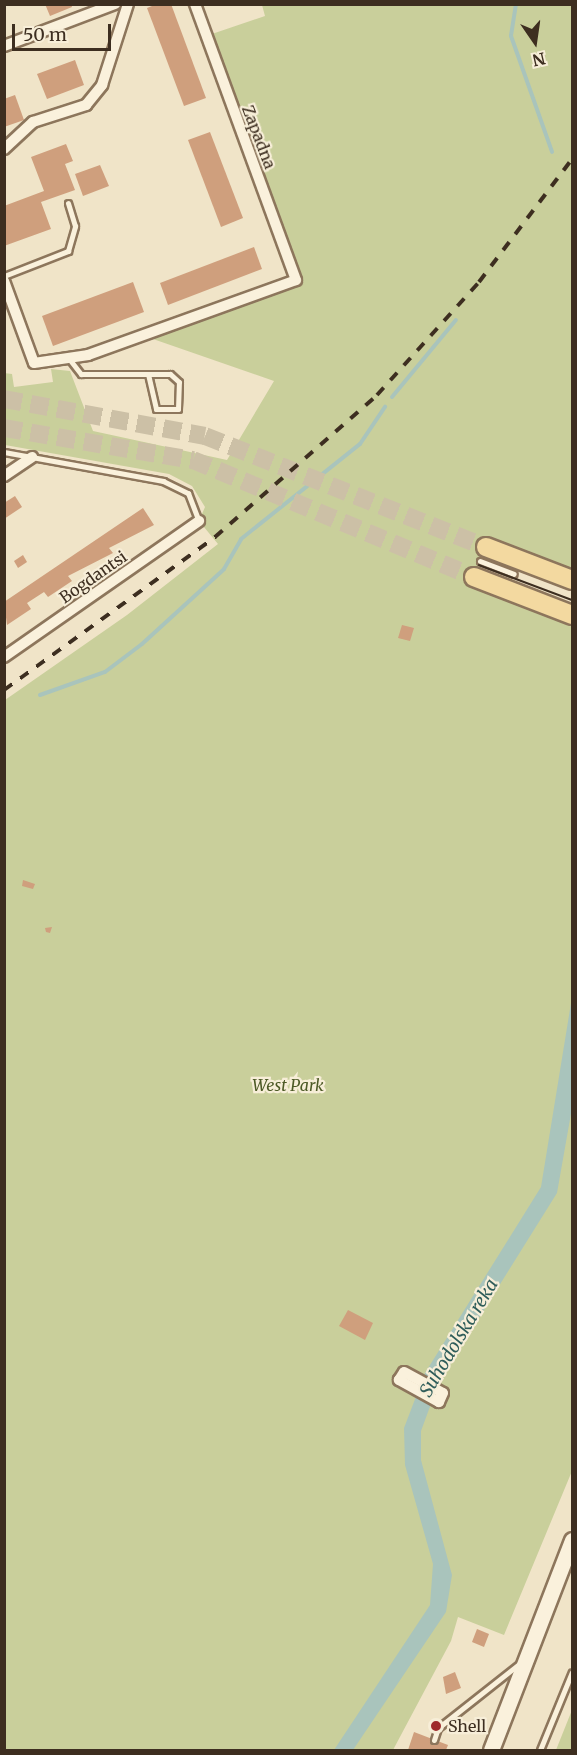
<!DOCTYPE html>
<html>
<head>
<meta charset="utf-8">
<style>
  body { margin:0 }
  #map { position:relative; width:577px; height:1755px; overflow:hidden; background:#f0e4c8; font-family:Merriweather,serif }
  div>[style] { position:absolute }
  [style*='--x'] { left:calc(var(--x)*1px); top:calc(var(--y)*1px); width:calc(var(--w)*1px); rotate:calc(var(--a)*1deg) }
  .green>* { inset:0; background:#c9cf9b }
  .water>* { inset:0; background:#a9c4bc }
  .stream>* { height:4px; margin:-2px; padding:0 2px; transform-origin:2px; border-radius:2px; background:#a9c4bc }
  .building>* { inset:0; background:#cf9f7d }
  .primary-tunnel>* { height:18px; margin-top:-9px; transform-origin:0; background:repeating-linear-gradient(90deg,#ccc0a6 0 18px,transparent 0 27px) }
  .roads { filter:drop-shadow(2px 0 #8d765c) drop-shadow(-2px 0 #8d765c) drop-shadow(0 2px #8d765c) drop-shadow(0 -2px #8d765c) }
  .lane>* { height:5px; margin:-2.5px; padding:0 2.5px; transform-origin:2.5px; border-radius:2.5px; background:#faf1dc }
  .street>* { height:10px; margin:-5px; padding:0 5px; transform-origin:5px; border-radius:5px; background:#faf1dc }
  .secondary>* { height:15px; margin:-7.5px; padding:0 7.5px; transform-origin:7.5px; border-radius:7.5px; background:#faf1dc }
  .primary>* { height:18px; margin:-9px; padding:0 9px; transform-origin:9px; border-radius:9px; background:#f3d9a0 }
  .tram>* { height:1.5px; margin:-0.75px; padding:0 0.75px; transform-origin:0.75px; border-radius:0.75px; background:#3d2e20 }
  .rail>* { height:4px; margin-top:-2px; transform-origin:0; background:repeating-linear-gradient(90deg,#3d2e20 0 10px,transparent 0 20px) }
  .dots>* { width:16px; height:16px; translate:-50% -50%; box-sizing:border-box; border:3px solid #f7eed8; border-radius:50% }
  span { translate:-50% -50%; white-space:nowrap; text-align:center; line-height:1.15; -webkit-text-stroke:4.5px #f7eed8; paint-order:stroke }
  .street-label { font-size:16px; color:#3d2e20 }
  .park-label { font-size:16px; color:#4d5a26; font-style:italic }
  .poi-label { font-size:16px; color:#3d2e20 }
  .left { translate:0 -50%; text-align:left }
  .water-label { font-size:18px; color:#2f5d5a; font-style:italic }
  .frame { position:absolute; inset:0; border:6px solid #3d2e20; pointer-events:none }
  .north { position:absolute; left:505px; top:12px; width:60px; height:60px; -webkit-text-stroke:4px #f7eed8; paint-order:stroke; rotate:167deg; font-size:16px; font-weight:700; line-height:24px; text-align:center; color:#3d2e20 }
  .north::after { content:''; display:block; margin:auto; width:21px; height:27px; background:#3d2e20; clip-path:polygon(50% 0,100% 100%,50% 72%,0 100%) }
  .scale { position:absolute; left:12px; top:24px; width:99px; height:27px; box-sizing:border-box; border:3px solid #3d2e20; border-top:0; padding-left:8px; font-size:18px; line-height:21px; white-space:nowrap; color:#3d2e20; -webkit-text-stroke:4px #f7eed8; paint-order:stroke }
</style>
</head>
<body>
<div id="map">
  <div class="green">
    <div style="clip-path:polygon(262px 5px,572px 5px,572px 574px,488px 542px,473px 582px,572px 622px,572px 1471px,504px 1635px,458px 1617px,451px 1641px,393px 1750px,5px 1750px,5px 700px,127px 615px,218px 544px,199px 521px,205px 507px,192px 486px,169px 474px,5px 445px,4px 373px,12px 374px,14px 387px,53px 382px,51px 369px,70px 371px,93px 431px,227px 460px,274px 381px,153px 339px,296px 280px,206px 36px,265px 16px)"></div>
    <div style="clip-path:polygon(572px 1710px,572px 1750px,556px 1750px)"></div>
  </div>
  <div class="water">
    <div style="clip-path:polygon(572px 997px,572px 1108px,557px 1193px,439px 1382px,421px 1431px,421px 1460px,452px 1575px,446px 1612px,353px 1750px,334px 1750px,430px 1605px,433px 1564px,405px 1465px,404px 1428px,425px 1373px,541px 1187px)"></div>
  </div>
  <div class="stream">
    <div style="--x:516;--y:4;--w:32;--a:99"></div>
    <div style="--x:511;--y:36;--w:123;--a:70.5"></div>
    <div style="--x:392;--y:397;--w:100;--a:-50.3"></div>
    <div style="--x:40;--y:695;--w:69;--a:-19.5"></div>
    <div style="--x:105;--y:672;--w:46;--a:-37.1"></div>
    <div style="--x:142;--y:644;--w:111;--a:-42.4"></div>
    <div style="--x:224;--y:569;--w:34;--a:-60"></div>
    <div style="--x:241;--y:539;--w:152;--a:-38.6"></div>
    <div style="--x:360;--y:444;--w:45;--a:-56"></div>
  </div>
  <div class="building">
    <div style="clip-path:polygon(45px 4px,71px 4px,72px 7px,50px 16px)"></div>
    <div style="clip-path:polygon(157px 4px,171px 4px,206px 98px,184px 106px,147px 8px)"></div>
    <div style="clip-path:polygon(75px 60px,84px 85px,47px 99px,37px 74px)"></div>
    <div style="clip-path:polygon(15px 95px,24px 120px,4px 127px,4px 99px)"></div>
    <div style="clip-path:polygon(210px 132px,243px 218px,221px 227px,188px 140px)"></div>
    <div style="clip-path:polygon(66px 144px,73px 161px,65px 164px,75px 190px,41px 202px,51px 229px,4px 246px,4px 206px,44px 191px,31px 157px)"></div>
    <div style="clip-path:polygon(100px 165px,109px 186px,83px 196px,75px 174px)"></div>
    <div style="clip-path:polygon(254px 247px,262px 269px,168px 305px,160px 283px)"></div>
    <div style="clip-path:polygon(133px 282px,144px 312px,53px 346px,42px 316px)"></div>
    <div style="clip-path:polygon(15px 496px,22px 507px,4px 519px,4px 503px)"></div>
    <div style="clip-path:polygon(143px 508px,154px 525px,109px 548px,113px 553px,68px 576px,72px 581px,48px 597px,44px 592px,27px 603px,31px 609px,7px 625px,4px 602px)"></div>
    <div style="clip-path:polygon(23px 555px,27px 562px,18px 568px,14px 561px)"></div>
    <div style="clip-path:polygon(402px 625px,414px 628px,410px 641px,398px 638px)"></div>
    <div style="clip-path:polygon(23px 880px,35px 884px,33px 889px,22px 886px)"></div>
    <div style="clip-path:polygon(52px 927px,50px 933px,46px 932px,45px 928px)"></div>
    <div style="clip-path:polygon(348px 1310px,373px 1323px,365px 1340px,339px 1326px)"></div>
    <div style="clip-path:polygon(477px 1629px,489px 1634px,484px 1647px,472px 1642px)"></div>
    <div style="clip-path:polygon(455px 1672px,461px 1688px,446px 1694px,443px 1677px)"></div>
    <div style="clip-path:polygon(414px 1732px,448px 1745px,446px 1750px,408px 1750px)"></div>
  </div>
  <div class="primary-tunnel">
    <div style="--x:4;--y:399;--w:204;--a:10.4"></div>
    <div style="--x:205;--y:436;--w:302;--a:21.6"></div>
    <div style="--x:4;--y:428;--w:192;--a:9.6"></div>
    <div style="--x:193;--y:460;--w:304;--a:22.6"></div>
  </div>
  <div class="roads">
    <div class="lane">
      <div style="--x:4;--y:276;--w:69;--a:-21.3"></div>
      <div style="--x:68;--y:251;--w:26;--a:-74"></div>
      <div style="--x:75;--y:226;--w:24;--a:-107"></div>
      <div style="--x:70;--y:360;--w:18;--a:52"></div>
      <div style="--x:81;--y:374;--w:67;--a:0"></div>
      <div style="--x:148;--y:374;--w:36;--a:77"></div>
      <div style="--x:156;--y:409;--w:22;--a:0"></div>
      <div style="--x:178;--y:409;--w:27;--a:-88"></div>
      <div style="--x:179;--y:382;--w:12;--a:-138"></div>
      <div style="--x:170;--y:374;--w:22;--a:180"></div>
      <div style="--x:4;--y:452;--w:162;--a:10.3"></div>
      <div style="--x:163;--y:481;--w:28;--a:26"></div>
      <div style="--x:188;--y:493;--w:30;--a:69"></div>
      <div style="--x:480;--y:561;--w:36;--a:21"></div>
      <div style="--x:434;--y:1740;--w:13;--a:-72"></div>
      <div style="--x:438;--y:1728;--w:103;--a:-38.3"></div>
      <div style="--x:540;--y:1750;--w:84;--a:-67.7"></div>
    </div>
    <div class="street">
      <div style="--x:4;--y:46;--w:119;--a:-20.7"></div>
      <div style="--x:4;--y:149;--w:40;--a:-43"></div>
      <div style="--x:33;--y:122;--w:56;--a:-17.8"></div>
      <div style="--x:86;--y:105;--w:26;--a:-51"></div>
      <div style="--x:102;--y:85;--w:85;--a:-72.2"></div>
      <div style="--x:4;--y:281;--w:87;--a:69.9"></div>
      <div style="--x:34;--y:363;--w:55;--a:-8.4"></div>
      <div style="--x:88;--y:355;--w:221;--a:-19.8"></div>
      <div style="--x:296;--y:280;--w:294;--a:-110.1"></div>
      <div style="--x:4;--y:476;--w:34;--a:-34"></div>
      <div style="--x:4;--y:657;--w:238;--a:-34.9"></div>
      <div style="--x:404;--y:1372;--w:44;--a:28.3"></div>
      <div style="--x:443;--y:1393;--w:10;--a:114"></div>
      <div style="--x:439;--y:1402;--w:46;--a:-151.2"></div>
      <div style="--x:399;--y:1380;--w:9;--a:-58"></div>
    </div>
    <div class="secondary">
      <div style="--x:491;--y:1750;--w:225;--a:-68.9"></div>
    </div>
    <div class="primary">
      <div style="--x:486;--y:547;--w:92;--a:21"></div>
      <div style="--x:474;--y:577;--w:105;--a:21.2"></div>
    </div>
  </div>
  <div class="tram">
    <div style="--x:479;--y:565;--w:99;--a:20.6"></div>
  </div>
  <div class="rail">
    <div style="--x:4;--y:690;--w:261;--a:-35.9"></div>
    <div style="--x:215;--y:537;--w:215;--a:-41.2"></div>
    <div style="--x:377;--y:395;--w:152;--a:-47.9"></div>
    <div style="--x:479;--y:282;--w:154;--a:-52.9"></div>
  </div>
  <div class="dots">
    <div style="left:436px;top:1726px;background:#9e2a2b"></div>
  </div>
  <div class="street-label">
    <span style="left:259px;top:137px;rotate:69deg">Zapadna</span>
    <span style="left:93px;top:577px;rotate:-35deg">Bogdantsi</span>
  </div>
  <div class="park-label">
    <span style="left:288px;top:1085px">West Park</span>
  </div>
  <div class="poi-label">
    <span class="left" style="left:448px;top:1726px">Shell</span>
  </div>
  <div class="water-label">
    <span style="left:459px;top:1338px;rotate:-59deg">Suhodolska reka</span>
  </div>
  <div class="frame"></div>
  <div class="north">N</div>
  <div class="scale">50 m</div>
</div>
</body>
</html>
